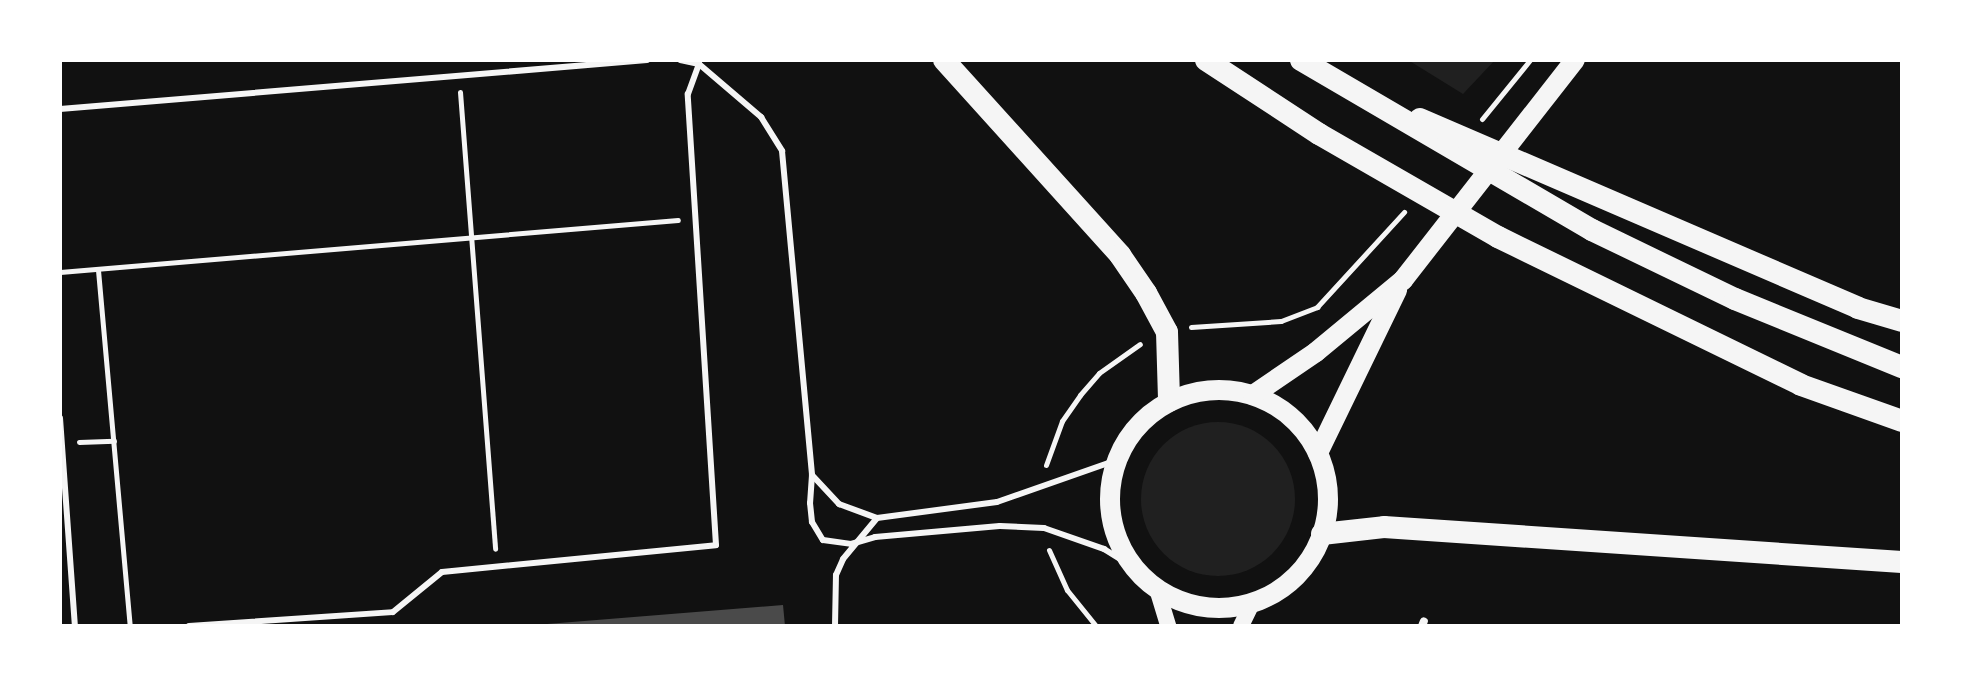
<!DOCTYPE html>
<html>
<head>
<meta charset="utf-8">
<style>
  body { margin:0 }
  #map { position:relative; width:1962px; height:686px; overflow:hidden; background:#111; font-family:Inter,sans-serif }
  div>[style] { position:absolute }
  [style*='--x'] { left:calc(var(--x)*1px); top:calc(var(--y)*1px); width:calc(var(--w)*1px); rotate:calc(var(--a)*1deg) }
  .green>* { inset:0; background:#202020 }
  .round { border-radius:50% }
  .building>* { inset:0; background:#4a4a4a }
  .path>* { height:5px; margin:-2.5px; padding:0 2.5px; transform-origin:2.5px; border-radius:2.5px; background:#f5f5f5 }
  .service>* { height:6px; margin:-3px; padding:0 3px; transform-origin:3px; border-radius:3px; background:#f5f5f5 }
  .minor>* { height:8px; margin:-4px; padding:0 4px; transform-origin:4px; border-radius:4px; background:#f5f5f5 }
  .secondary>* { height:16px; margin:-8px; padding:0 8px; transform-origin:8px; border-radius:8px; background:#f5f5f5 }
  .primary>* { height:20px; margin:-10px; padding:0 10px; transform-origin:10px; border-radius:10px; background:#f5f5f5 }
  .primary>.ring { margin:-10px; padding:0; box-sizing:content-box; background:none; border:20px solid #f5f5f5; border-radius:50% }
  .trunk>* { height:22px; margin:-11px; padding:0 11px; transform-origin:11px; border-radius:11px; background:#f5f5f5 }
  span { translate:-50% -50%; white-space:nowrap; text-align:center; line-height:1.15; -webkit-text-stroke:6px #fff; paint-order:stroke }
  .frame { position:absolute; inset:0; border:62px solid #fff; pointer-events:none }
</style>
</head>
<body>
<div id="map">
  <div class="green">
    <div style="clip-path:polygon(1408px 60px,1495px 60px,1463px 94px)"></div>
    <div class="round" style="left:1141px;top:422px;width:154px;height:154px"></div>
  </div>
  <div class="building">
    <div style="clip-path:polygon(783px 605px,785px 626px,547px 626px,547px 624px)"></div>
  </div>
  <div class="path">
    <div style="--x:460;--y:92;--w:458;--a:85.6"></div>
    <div style="--x:1482;--y:119;--w:76;--a:-50.9"></div>
    <div style="--x:98;--y:270;--w:357;--a:84.9"></div>
    <div style="--x:60;--y:272;--w:620;--a:-4.81"></div>
    <div style="--x:1191;--y:327;--w:90;--a:-3.8"></div>
    <div style="--x:1281;--y:321;--w:39;--a:-21"></div>
    <div style="--x:1317;--y:307;--w:129;--a:-47.5"></div>
    <div style="--x:79;--y:442;--w:35;--a:-2"></div>
    <div style="--x:1046;--y:465;--w:47;--a:-70"></div>
    <div style="--x:1062;--y:421;--w:32;--a:-55"></div>
    <div style="--x:1080;--y:395;--w:29;--a:-49"></div>
    <div style="--x:1099;--y:373;--w:50;--a:-35.3"></div>
    <div style="--x:1049;--y:550;--w:44;--a:65.8"></div>
    <div style="--x:1067;--y:590;--w:46;--a:51.1"></div>
  </div>
  <div class="service">
    <div style="--x:699;--y:64;--w:82;--a:40.5"></div>
    <div style="--x:761;--y:117;--w:40;--a:58"></div>
    <div style="--x:782;--y:151;--w:325;--a:84.7"></div>
    <div style="--x:812;--y:475;--w:28;--a:94"></div>
    <div style="--x:810;--y:503;--w:19;--a:84"></div>
    <div style="--x:812;--y:522;--w:21;--a:59"></div>
    <div style="--x:823;--y:540;--w:28;--a:8"></div>
    <div style="--x:851;--y:544;--w:25;--a:-16"></div>
    <div style="--x:875;--y:537;--w:125;--a:-5"></div>
    <div style="--x:1000;--y:526;--w:44;--a:2.6"></div>
    <div style="--x:1044;--y:528;--w:64;--a:19.3"></div>
    <div style="--x:1104;--y:549;--w:36;--a:32"></div>
    <div style="--x:60;--y:109;--w:589;--a:-4.77"></div>
    <div style="--x:60;--y:418;--w:209;--a:85.9"></div>
    <div style="--x:812;--y:475;--w:40;--a:47"></div>
    <div style="--x:839;--y:504;--w:40;--a:20.2"></div>
    <div style="--x:877;--y:518;--w:121;--a:-7.6"></div>
    <div style="--x:997;--y:502;--w:127;--a:-19.3"></div>
    <div style="--x:189;--y:626;--w:204;--a:-3.9"></div>
    <div style="--x:393;--y:612;--w:63;--a:-39.2"></div>
    <div style="--x:442;--y:572;--w:275;--a:-5.6"></div>
    <div style="--x:716;--y:545;--w:452;--a:-93.6"></div>
    <div style="--x:688;--y:94;--w:32;--a:-70"></div>
    <div style="--x:699;--y:64;--w:19;--a:-168"></div>
    <div style="--x:835;--y:626;--w:51;--a:-88.9"></div>
    <div style="--x:836;--y:575;--w:17;--a:-66"></div>
    <div style="--x:843;--y:559;--w:53;--a:-50.3"></div>
  </div>
  <div class="minor">
    <div style="--x:1422;--y:626;--w:5;--a:-68"></div>
  </div>
  <div class="secondary">
    <div style="--x:1157;--y:589;--w:39;--a:73"></div>
    <div style="--x:1241;--y:626;--w:25;--a:-64"></div>
  </div>
  <div class="primary">
    <div class="ring" style="left:1110px;top:390px;width:198px;height:198px"></div>
    <div style="--x:1253;--y:395;--w:76;--a:-34.3"></div>
    <div style="--x:1316;--y:352;--w:113;--a:-39.6"></div>
    <div style="--x:1403;--y:280;--w:279;--a:-52"></div>
    <div style="--x:1318;--y:453;--w:181;--a:-64.1"></div>
  </div>
  <div class="trunk">
    <div style="--x:944;--y:60;--w:263;--a:47.9"></div>
    <div style="--x:1120;--y:255;--w:46;--a:55.6"></div>
    <div style="--x:1146;--y:293;--w:44;--a:61.7"></div>
    <div style="--x:1167;--y:332;--w:69;--a:88.3"></div>
    <div style="--x:1206;--y:60;--w:135;--a:33.2"></div>
    <div style="--x:1319;--y:134;--w:207;--a:29.9"></div>
    <div style="--x:1498;--y:237;--w:337;--a:26"></div>
    <div style="--x:1801;--y:385;--w:107;--a:19.6"></div>
    <div style="--x:1301;--y:60;--w:337;--a:30.3"></div>
    <div style="--x:1592;--y:230;--w:159;--a:25.8"></div>
    <div style="--x:1735;--y:299;--w:180;--a:22.2"></div>
    <div style="--x:1420;--y:119;--w:477;--a:23.3"></div>
    <div style="--x:1858;--y:308;--w:46;--a:16.5"></div>
    <div style="--x:1322;--y:534;--w:62;--a:-6.4"></div>
    <div style="--x:1384;--y:527;--w:519;--a:3.87"></div>
  </div>
  <div class="frame"></div>
</div>
</body>
</html>
